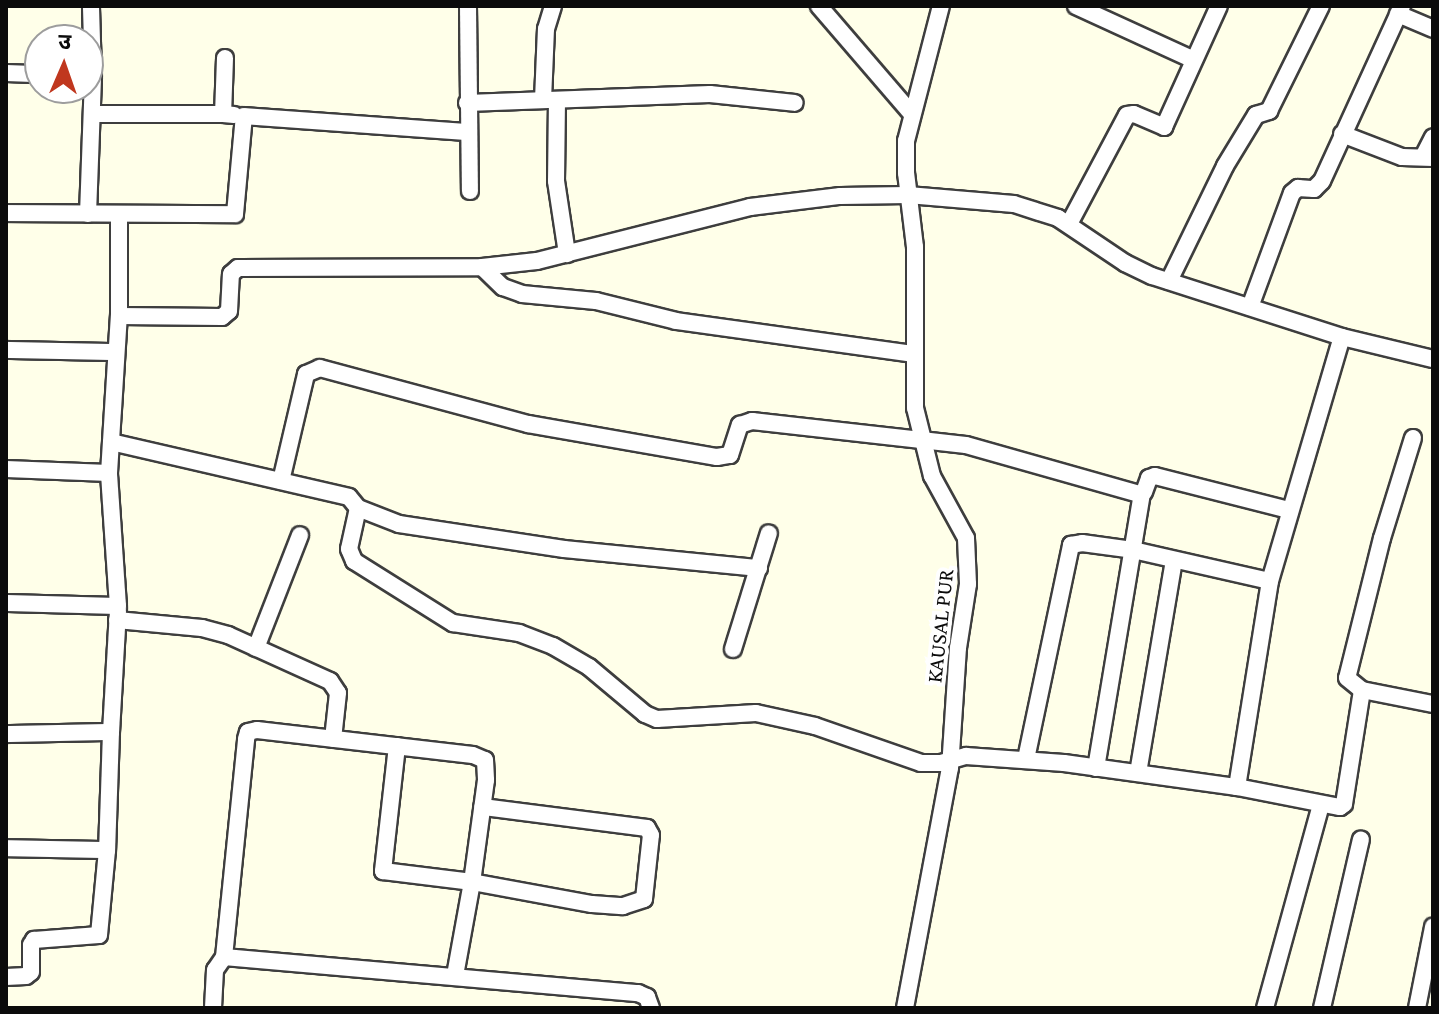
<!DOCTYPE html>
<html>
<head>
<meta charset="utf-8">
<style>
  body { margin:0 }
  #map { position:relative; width:1439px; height:1014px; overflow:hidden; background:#ffffe9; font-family:"Crimson Pro","Noto Sans Devanagari",serif }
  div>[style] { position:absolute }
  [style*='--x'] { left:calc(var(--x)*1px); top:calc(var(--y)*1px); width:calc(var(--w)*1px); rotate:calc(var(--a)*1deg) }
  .roads { filter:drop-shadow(2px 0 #3e3e3e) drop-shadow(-2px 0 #3e3e3e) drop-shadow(0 2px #3e3e3e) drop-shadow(0 -2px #3e3e3e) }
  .minor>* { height:16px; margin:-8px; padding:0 8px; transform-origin:8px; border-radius:8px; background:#fff }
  span { translate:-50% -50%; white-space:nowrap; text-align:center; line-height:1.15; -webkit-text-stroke:8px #fff; paint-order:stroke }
  .street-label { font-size:22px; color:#0b0b0b }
  .frame { position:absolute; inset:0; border:8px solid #0b0b0b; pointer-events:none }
  .north { position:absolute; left:24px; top:24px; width:80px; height:80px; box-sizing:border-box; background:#fff; border:2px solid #9d9d9d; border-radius:50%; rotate:2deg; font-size:22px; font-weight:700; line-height:32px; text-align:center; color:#0b0b0b }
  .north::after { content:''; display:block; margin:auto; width:28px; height:36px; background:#c0371e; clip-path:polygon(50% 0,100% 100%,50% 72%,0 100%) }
</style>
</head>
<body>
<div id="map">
  <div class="roads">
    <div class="minor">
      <div style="--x:468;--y:6;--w:185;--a:89.4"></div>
      <div style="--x:819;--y:6;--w:141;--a:49.3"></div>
      <div style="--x:1076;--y:6;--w:128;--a:24.6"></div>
      <div style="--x:1398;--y:14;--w:38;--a:23"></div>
      <div style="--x:225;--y:58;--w:56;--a:92"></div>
      <div style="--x:223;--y:114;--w:11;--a:5"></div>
      <div style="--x:6;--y:73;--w:34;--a:2"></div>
      <div style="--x:88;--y:75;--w:5;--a:0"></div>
      <div style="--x:93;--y:75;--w:69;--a:-91.7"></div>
      <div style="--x:543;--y:100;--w:71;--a:-87.6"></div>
      <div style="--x:546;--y:29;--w:24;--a:-73"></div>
      <div style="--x:557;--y:100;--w:81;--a:90.7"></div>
      <div style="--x:556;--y:181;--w:74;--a:81.4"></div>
      <div style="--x:467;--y:103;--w:243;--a:-2.1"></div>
      <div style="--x:710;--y:94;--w:85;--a:6"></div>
      <div style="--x:94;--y:114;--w:129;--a:0"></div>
      <div style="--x:1342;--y:134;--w:64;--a:21"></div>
      <div style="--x:1402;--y:157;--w:31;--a:2"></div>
      <div style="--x:1423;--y:157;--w:22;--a:-63"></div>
      <div style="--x:6;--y:213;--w:229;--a:0.3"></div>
      <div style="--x:235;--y:214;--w:98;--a:-84.8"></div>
      <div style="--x:244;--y:116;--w:225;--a:4.1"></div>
      <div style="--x:88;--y:214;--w:139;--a:-87.9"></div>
      <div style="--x:1069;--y:224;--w:123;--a:-62"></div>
      <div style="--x:1127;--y:115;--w:7;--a:-8"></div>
      <div style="--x:1134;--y:114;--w:33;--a:23"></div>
      <div style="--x:1164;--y:127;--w:133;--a:-65.6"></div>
      <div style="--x:482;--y:267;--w:29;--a:44"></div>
      <div style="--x:503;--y:287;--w:20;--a:20"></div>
      <div style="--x:522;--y:294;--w:74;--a:5.4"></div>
      <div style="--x:596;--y:301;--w:82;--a:14"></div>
      <div style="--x:676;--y:321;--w:240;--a:7.9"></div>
      <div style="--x:1169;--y:281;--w:128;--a:-64"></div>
      <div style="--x:1225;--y:166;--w:60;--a:-58.7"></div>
      <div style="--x:1256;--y:115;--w:14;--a:-17"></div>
      <div style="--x:1269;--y:111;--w:117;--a:-63.7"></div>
      <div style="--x:1250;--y:307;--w:121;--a:-69.8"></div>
      <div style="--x:1292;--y:193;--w:8;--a:-40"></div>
      <div style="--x:1298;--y:188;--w:16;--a:4"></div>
      <div style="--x:1314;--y:189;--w:11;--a:-45"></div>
      <div style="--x:1322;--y:181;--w:192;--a:-65.4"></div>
      <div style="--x:119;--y:316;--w:101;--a:-90"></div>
      <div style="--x:6;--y:350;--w:109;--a:1.1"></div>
      <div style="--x:1413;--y:438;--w:105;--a:107.2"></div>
      <div style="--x:1382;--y:538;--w:144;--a:104"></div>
      <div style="--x:1347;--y:678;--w:19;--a:39"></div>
      <div style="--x:1362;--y:690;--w:72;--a:11.2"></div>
      <div style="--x:111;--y:442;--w:244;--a:13"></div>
      <div style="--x:349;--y:497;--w:14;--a:51"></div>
      <div style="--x:358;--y:508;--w:44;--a:21.3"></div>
      <div style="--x:399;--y:524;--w:167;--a:8.6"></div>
      <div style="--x:564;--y:549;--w:196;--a:5.6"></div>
      <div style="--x:6;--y:469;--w:103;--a:2.2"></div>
      <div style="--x:109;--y:473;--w:157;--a:-86.4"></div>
      <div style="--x:119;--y:316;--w:103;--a:0.6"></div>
      <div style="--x:222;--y:317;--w:9;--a:-41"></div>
      <div style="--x:229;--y:311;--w:37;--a:-87"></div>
      <div style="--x:231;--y:274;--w:9;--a:-41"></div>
      <div style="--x:238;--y:268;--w:244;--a:-0.2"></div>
      <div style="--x:482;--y:267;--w:55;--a:-6.2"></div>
      <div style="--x:537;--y:261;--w:220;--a:-14.2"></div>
      <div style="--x:750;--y:207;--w:91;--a:-7"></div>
      <div style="--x:840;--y:196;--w:68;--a:-0.8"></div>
      <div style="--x:908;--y:195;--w:106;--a:4.9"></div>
      <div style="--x:1014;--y:204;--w:46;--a:17.7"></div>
      <div style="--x:1058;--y:218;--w:81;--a:33.9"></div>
      <div style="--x:1125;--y:263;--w:30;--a:26"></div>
      <div style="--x:1152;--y:276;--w:200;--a:17.8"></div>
      <div style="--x:1342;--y:337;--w:94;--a:13.6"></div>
      <div style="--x:281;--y:481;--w:110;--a:-76.8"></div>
      <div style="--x:306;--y:374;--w:15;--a:-23"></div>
      <div style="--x:320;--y:368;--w:215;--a:15.1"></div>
      <div style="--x:528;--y:424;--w:192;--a:9.9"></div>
      <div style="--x:717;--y:457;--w:13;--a:-9"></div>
      <div style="--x:730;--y:455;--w:32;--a:-72"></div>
      <div style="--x:740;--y:425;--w:13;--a:-18"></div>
      <div style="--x:752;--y:421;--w:215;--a:6.4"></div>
      <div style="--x:966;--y:445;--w:180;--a:15.8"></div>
      <div style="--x:1139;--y:494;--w:5;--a:-22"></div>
      <div style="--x:1144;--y:492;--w:15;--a:-70"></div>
      <div style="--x:1149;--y:478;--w:6;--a:-18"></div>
      <div style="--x:1155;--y:476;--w:137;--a:14.3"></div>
      <div style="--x:358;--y:508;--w:42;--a:102.4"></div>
      <div style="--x:349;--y:549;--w:13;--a:67"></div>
      <div style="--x:354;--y:561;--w:117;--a:32.1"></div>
      <div style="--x:453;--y:623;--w:67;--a:8.6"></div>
      <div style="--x:519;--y:633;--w:36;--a:21"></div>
      <div style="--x:553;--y:646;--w:42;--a:30.3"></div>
      <div style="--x:589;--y:667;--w:73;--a:40"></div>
      <div style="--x:645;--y:714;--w:13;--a:23"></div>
      <div style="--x:657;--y:719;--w:99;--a:-3.5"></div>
      <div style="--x:756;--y:713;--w:60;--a:12.4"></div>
      <div style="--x:815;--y:726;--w:112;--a:19.2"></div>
      <div style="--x:921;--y:763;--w:20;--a:0"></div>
      <div style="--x:941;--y:763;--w:26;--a:-16"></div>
      <div style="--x:966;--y:756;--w:98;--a:4.1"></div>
      <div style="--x:1064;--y:763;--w:175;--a:7.9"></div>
      <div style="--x:1237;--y:787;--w:105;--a:11"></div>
      <div style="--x:1340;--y:807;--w:5;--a:-37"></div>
      <div style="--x:1344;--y:804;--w:115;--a:-81"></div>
      <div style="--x:6;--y:603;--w:112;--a:1.5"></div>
      <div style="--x:118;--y:606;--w:133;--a:-93.9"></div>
      <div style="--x:117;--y:620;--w:85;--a:5.4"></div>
      <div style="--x:202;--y:628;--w:27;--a:15"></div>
      <div style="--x:228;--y:635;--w:112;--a:24.3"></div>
      <div style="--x:330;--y:681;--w:14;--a:56"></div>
      <div style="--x:338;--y:693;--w:46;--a:96.2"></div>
      <div style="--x:256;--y:648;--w:121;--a:-68.7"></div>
      <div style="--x:733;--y:649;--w:121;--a:-72.8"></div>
      <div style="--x:111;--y:732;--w:121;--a:-86.7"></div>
      <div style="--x:6;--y:734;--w:105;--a:-1.1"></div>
      <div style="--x:111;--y:732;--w:118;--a:91.9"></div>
      <div style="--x:107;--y:850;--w:101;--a:-178.9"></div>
      <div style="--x:397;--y:746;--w:126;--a:96.4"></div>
      <div style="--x:383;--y:871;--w:90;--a:7"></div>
      <div style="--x:472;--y:882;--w:122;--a:10.4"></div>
      <div style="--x:592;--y:904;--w:31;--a:4"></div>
      <div style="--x:623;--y:906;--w:22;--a:-18"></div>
      <div style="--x:644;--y:899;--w:64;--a:-83.8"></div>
      <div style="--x:651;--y:835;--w:8;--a:-120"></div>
      <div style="--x:647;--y:828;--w:166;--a:-172.7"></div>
      <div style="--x:1026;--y:759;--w:219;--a:-78.1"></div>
      <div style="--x:1071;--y:545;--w:11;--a:-10"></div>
      <div style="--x:1082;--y:543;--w:51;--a:7.8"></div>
      <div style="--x:1133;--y:550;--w:140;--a:12.8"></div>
      <div style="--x:1096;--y:768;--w:279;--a:-80.5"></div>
      <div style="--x:1138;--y:773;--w:216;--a:-80.4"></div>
      <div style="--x:1237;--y:787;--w:209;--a:-80.9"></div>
      <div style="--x:1270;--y:581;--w:254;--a:-73.6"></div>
      <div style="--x:224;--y:957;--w:219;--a:-84.2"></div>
      <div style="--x:246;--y:739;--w:7;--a:-74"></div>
      <div style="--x:248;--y:732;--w:9;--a:-13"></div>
      <div style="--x:257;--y:730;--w:217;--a:6.6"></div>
      <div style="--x:473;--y:755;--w:13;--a:23"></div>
      <div style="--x:485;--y:760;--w:20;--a:87"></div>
      <div style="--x:486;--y:780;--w:103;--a:97.8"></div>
      <div style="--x:472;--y:882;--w:96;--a:100.3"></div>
      <div style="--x:6;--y:977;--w:20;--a:-3"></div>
      <div style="--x:26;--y:976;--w:6;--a:-39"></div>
      <div style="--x:31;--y:972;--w:27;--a:-90"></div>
      <div style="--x:31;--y:945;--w:6;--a:-59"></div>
      <div style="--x:34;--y:940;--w:65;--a:-4.4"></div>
      <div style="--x:99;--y:935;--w:85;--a:-84.6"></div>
      <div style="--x:213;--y:1008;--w:38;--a:-87"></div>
      <div style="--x:215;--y:970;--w:16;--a:-55"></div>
      <div style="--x:224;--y:957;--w:416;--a:5"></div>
      <div style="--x:638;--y:993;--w:10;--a:24"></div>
      <div style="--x:647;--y:997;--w:12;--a:70"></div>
      <div style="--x:905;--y:1008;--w:244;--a:-79.4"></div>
      <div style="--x:950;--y:768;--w:120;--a:-86.2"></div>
      <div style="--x:958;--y:648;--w:65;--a:-81.1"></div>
      <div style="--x:968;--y:584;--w:46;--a:-92.5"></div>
      <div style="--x:966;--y:538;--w:71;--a:-118.7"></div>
      <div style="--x:932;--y:476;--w:70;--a:-104"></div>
      <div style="--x:915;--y:408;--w:161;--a:-90"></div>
      <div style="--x:915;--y:247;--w:75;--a:-96.9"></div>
      <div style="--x:906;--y:173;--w:32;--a:-90"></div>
      <div style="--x:906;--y:141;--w:139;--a:-75.5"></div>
      <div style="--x:1265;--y:1008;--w:211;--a:-74.6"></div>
      <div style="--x:1322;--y:1008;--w:173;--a:-77"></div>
      <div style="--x:1417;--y:1008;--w:83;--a:-78.8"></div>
    </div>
  </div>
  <div class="street-label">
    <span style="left:940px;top:626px;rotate:-84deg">KAUSAL PUR</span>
  </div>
  <div class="frame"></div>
  <div class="north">उ</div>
</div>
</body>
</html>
